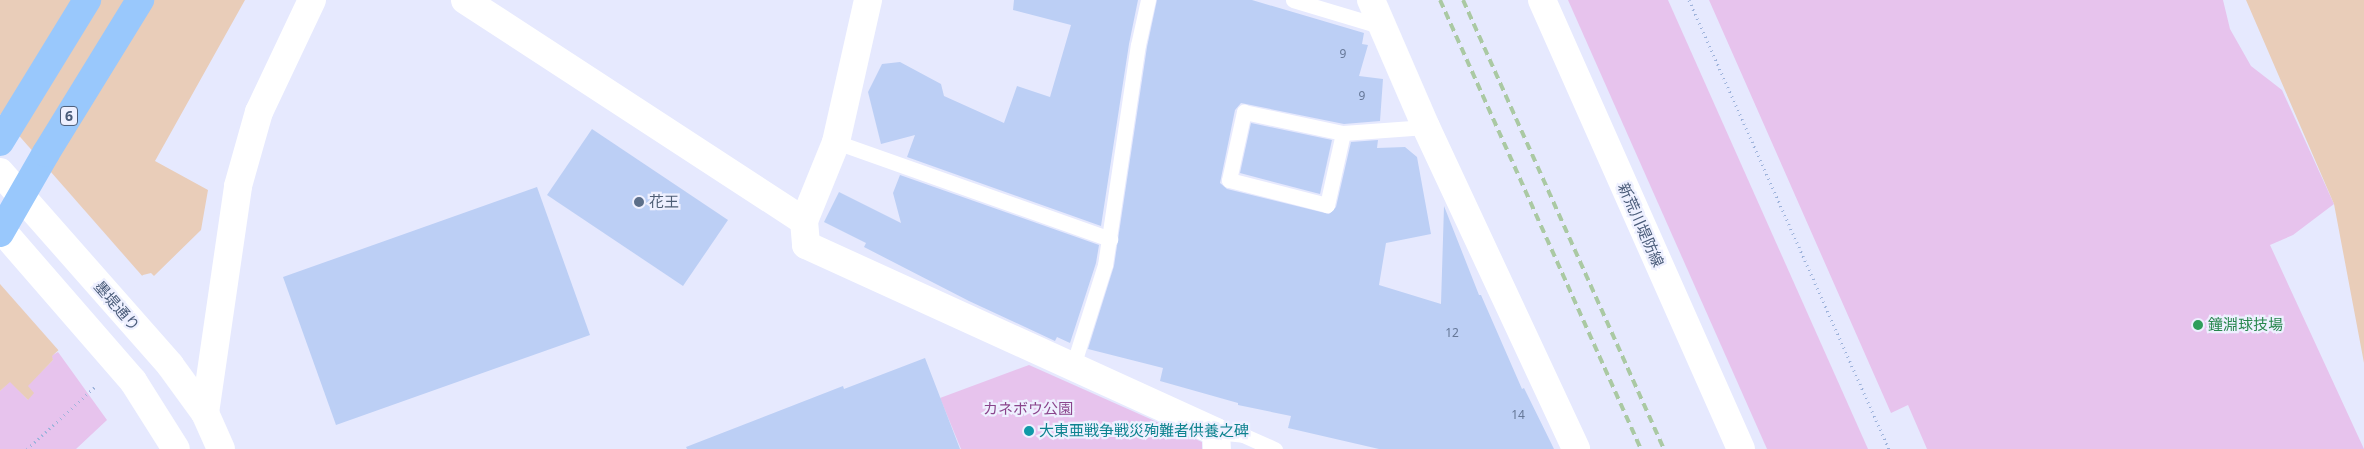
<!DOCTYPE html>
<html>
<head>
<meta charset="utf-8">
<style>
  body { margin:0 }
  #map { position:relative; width:2364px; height:449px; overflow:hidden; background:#e6e9fe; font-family:"Noto Sans","Noto Sans JP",sans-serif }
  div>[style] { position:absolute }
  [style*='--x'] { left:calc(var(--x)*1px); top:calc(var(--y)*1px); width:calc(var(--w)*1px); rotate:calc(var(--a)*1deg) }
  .green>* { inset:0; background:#e7c3ed }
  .water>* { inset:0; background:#e9cdb9 }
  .pier>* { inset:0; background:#e6e9fe }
  .building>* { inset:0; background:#bccff5 }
  .path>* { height:3px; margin-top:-1.5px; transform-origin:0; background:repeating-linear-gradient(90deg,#9eb3db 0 1px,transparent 0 5px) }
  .lane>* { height:15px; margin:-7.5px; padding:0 7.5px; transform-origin:7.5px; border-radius:7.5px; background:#fff }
  .street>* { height:28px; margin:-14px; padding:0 14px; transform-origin:14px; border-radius:14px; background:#fff }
  .secondary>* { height:28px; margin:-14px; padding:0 14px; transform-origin:14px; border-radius:14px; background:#fff }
  .highway>* { height:28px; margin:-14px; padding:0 14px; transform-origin:14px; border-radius:14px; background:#99c8fc }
  .rail>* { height:4px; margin-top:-2px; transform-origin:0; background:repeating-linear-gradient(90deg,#aac9a3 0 8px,transparent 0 13px) }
  .dots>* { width:14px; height:14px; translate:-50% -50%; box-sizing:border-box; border:2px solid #eef0ff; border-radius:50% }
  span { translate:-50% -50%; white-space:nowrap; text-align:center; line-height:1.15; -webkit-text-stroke:4.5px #eef0ff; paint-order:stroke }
  .number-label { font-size:12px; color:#667898 }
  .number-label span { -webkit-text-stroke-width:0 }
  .shield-label span { padding:1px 4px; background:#eef0ff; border:1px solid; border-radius:4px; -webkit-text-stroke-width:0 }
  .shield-label { font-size:14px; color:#495b79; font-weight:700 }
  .service-label { font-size:15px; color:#4e5e75 }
  .left { translate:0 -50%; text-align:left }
  .street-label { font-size:15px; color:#495b79 }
  .leisure-label { font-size:15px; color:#27864d }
  .park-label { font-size:15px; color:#8a458c }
  .culture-label { font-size:15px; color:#0d838f }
</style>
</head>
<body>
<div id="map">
  <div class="green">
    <div style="clip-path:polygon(1568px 0,1668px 0,1868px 449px,1767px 449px)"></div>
    <div style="clip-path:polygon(1709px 0,2223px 0,2230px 29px,2251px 66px,2282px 90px,2334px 204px,2293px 235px,2270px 245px,2364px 449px,1927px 449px,1908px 405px,1891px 413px)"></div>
    <div style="clip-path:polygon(58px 352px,107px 420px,76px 449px,0 449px,0 391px,10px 381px,28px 400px,27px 386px,53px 360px,51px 356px)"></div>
    <div style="clip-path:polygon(1029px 365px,1202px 442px,1202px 449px,961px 449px,940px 398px)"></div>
  </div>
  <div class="water">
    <div style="clip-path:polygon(0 0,245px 0,155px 161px,208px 190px,201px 230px,154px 276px,151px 273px,143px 275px,52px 356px,53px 360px,28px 386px,34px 393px,28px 400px,10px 382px,0 391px)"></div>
    <div style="clip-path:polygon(2246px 0,2364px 0,2364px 363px,2334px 204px)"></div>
  </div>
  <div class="pier">
    <div style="clip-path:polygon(0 114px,144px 278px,60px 352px,0 284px)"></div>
  </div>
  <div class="building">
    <div style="clip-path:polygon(1014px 0,1138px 0,1129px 44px,1101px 226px,907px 157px,915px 135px,881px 144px,868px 92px,882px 64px,900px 62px,941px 84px,944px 96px,1004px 123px,1017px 86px,1050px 97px,1071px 25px,1013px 10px)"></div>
    <div style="clip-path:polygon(1157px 0,1252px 0,1364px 33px,1362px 44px,1368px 45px,1359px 76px,1383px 79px,1380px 121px,1344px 124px,1241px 103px,1235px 110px,1220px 183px,1227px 189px,1329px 214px,1336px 207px,1351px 142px,1378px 140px,1377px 148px,1405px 147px,1417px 157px,1431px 234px,1386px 243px,1379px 285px,1441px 304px,1444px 206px,1479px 295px,1481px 295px,1522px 389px,1524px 388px,1554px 449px,1379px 449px,1288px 428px,1291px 416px,1238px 405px,1238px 403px,1160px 381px,1163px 368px,1088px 349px,1114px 266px,1147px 47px)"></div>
    <div style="clip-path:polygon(1251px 123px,1332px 140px,1320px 194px,1240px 173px)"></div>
    <div style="clip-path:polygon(592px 129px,728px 220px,683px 286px,547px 195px)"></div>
    <div style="clip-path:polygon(900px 175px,1099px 245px,1096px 263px,1070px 343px,1057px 337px,1055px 341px,969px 301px,864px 247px,866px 243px,824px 222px,839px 192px,901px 223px,893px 193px)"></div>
    <div style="clip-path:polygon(537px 187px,590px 335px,336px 425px,283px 277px)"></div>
    <div style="clip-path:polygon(925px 358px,960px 449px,687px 449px,686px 447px,843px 386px,844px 389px)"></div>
  </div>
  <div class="path">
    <div style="--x:1689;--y:0;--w:492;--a:66"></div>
    <div style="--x:27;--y:449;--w:92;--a:-42.4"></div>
  </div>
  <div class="lane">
    <div style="--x:1293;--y:0;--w:94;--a:16.7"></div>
    <div style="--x:1343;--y:133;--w:74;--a:102.5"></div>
    <div style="--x:1327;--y:205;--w:101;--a:-165.7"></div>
    <div style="--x:1229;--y:180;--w:70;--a:-77.6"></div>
    <div style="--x:1244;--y:112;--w:101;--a:12"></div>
    <div style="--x:1343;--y:133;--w:83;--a:-4.1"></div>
    <div style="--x:836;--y:142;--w:291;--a:19.5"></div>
    <div style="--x:1072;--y:369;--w:109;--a:-72.4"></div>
    <div style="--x:1105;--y:265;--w:222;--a:-81.5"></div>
    <div style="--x:1138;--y:45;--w:46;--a:-77.5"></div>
    <div style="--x:1216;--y:432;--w:27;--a:6"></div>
    <div style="--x:1243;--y:435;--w:35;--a:24"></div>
  </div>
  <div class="street">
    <div style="--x:465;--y:0;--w:405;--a:33.1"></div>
    <div style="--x:804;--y:221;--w:24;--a:85"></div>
    <div style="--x:806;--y:245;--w:451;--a:24.5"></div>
    <div style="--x:1216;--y:432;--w:17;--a:87"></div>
    <div style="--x:1371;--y:0;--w:138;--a:66.6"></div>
    <div style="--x:1426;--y:127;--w:355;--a:65"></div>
    <div style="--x:804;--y:221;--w:85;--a:-67.9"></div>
    <div style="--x:836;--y:142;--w:146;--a:-77.3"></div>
    <div style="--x:205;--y:413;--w:229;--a:-81.7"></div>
    <div style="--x:238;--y:186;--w:77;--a:-74.2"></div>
    <div style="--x:259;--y:112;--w:124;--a:-64.7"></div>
  </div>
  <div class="secondary">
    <div style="--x:1542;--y:0;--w:491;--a:66.1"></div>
    <div style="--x:0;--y:172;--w:257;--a:48.6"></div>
    <div style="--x:170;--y:365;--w:59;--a:53.9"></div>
    <div style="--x:205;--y:413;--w:39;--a:66"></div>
    <div style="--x:0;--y:228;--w:203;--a:49"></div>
    <div style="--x:133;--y:381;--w:80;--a:57.7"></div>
  </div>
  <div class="highway">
    <div style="--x:0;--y:142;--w:167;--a:-58.5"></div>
    <div style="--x:0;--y:233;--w:92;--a:-60.1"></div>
    <div style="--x:46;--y:153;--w:180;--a:-58.4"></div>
  </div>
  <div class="rail">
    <div style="--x:1440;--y:0;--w:492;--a:65.9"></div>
    <div style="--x:1463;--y:0;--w:492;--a:65.9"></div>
  </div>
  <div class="dots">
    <div style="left:639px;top:202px;background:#5c6f8a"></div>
    <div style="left:2198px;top:325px;background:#2e9e5b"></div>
    <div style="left:1029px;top:431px;background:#0f9aa8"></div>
  </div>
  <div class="number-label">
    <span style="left:1343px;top:54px">9</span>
    <span style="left:1362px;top:96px">9</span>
    <span style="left:1452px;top:333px">12</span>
    <span style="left:1518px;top:415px">14</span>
  </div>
  <div class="shield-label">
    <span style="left:69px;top:116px">6</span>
  </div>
  <div class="service-label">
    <span class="left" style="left:649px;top:202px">花王</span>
  </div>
  <div class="street-label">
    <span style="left:1641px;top:225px;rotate:66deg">新荒川堤防線</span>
    <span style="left:117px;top:306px;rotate:49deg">墨堤通り</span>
  </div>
  <div class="leisure-label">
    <span class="left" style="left:2208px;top:325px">鐘淵球技場</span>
  </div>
  <div class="park-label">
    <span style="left:1028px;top:409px">カネボウ公園</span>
  </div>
  <div class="culture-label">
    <span class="left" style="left:1039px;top:431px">大東亜戦争戦災殉難者供養之碑</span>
  </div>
</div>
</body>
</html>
